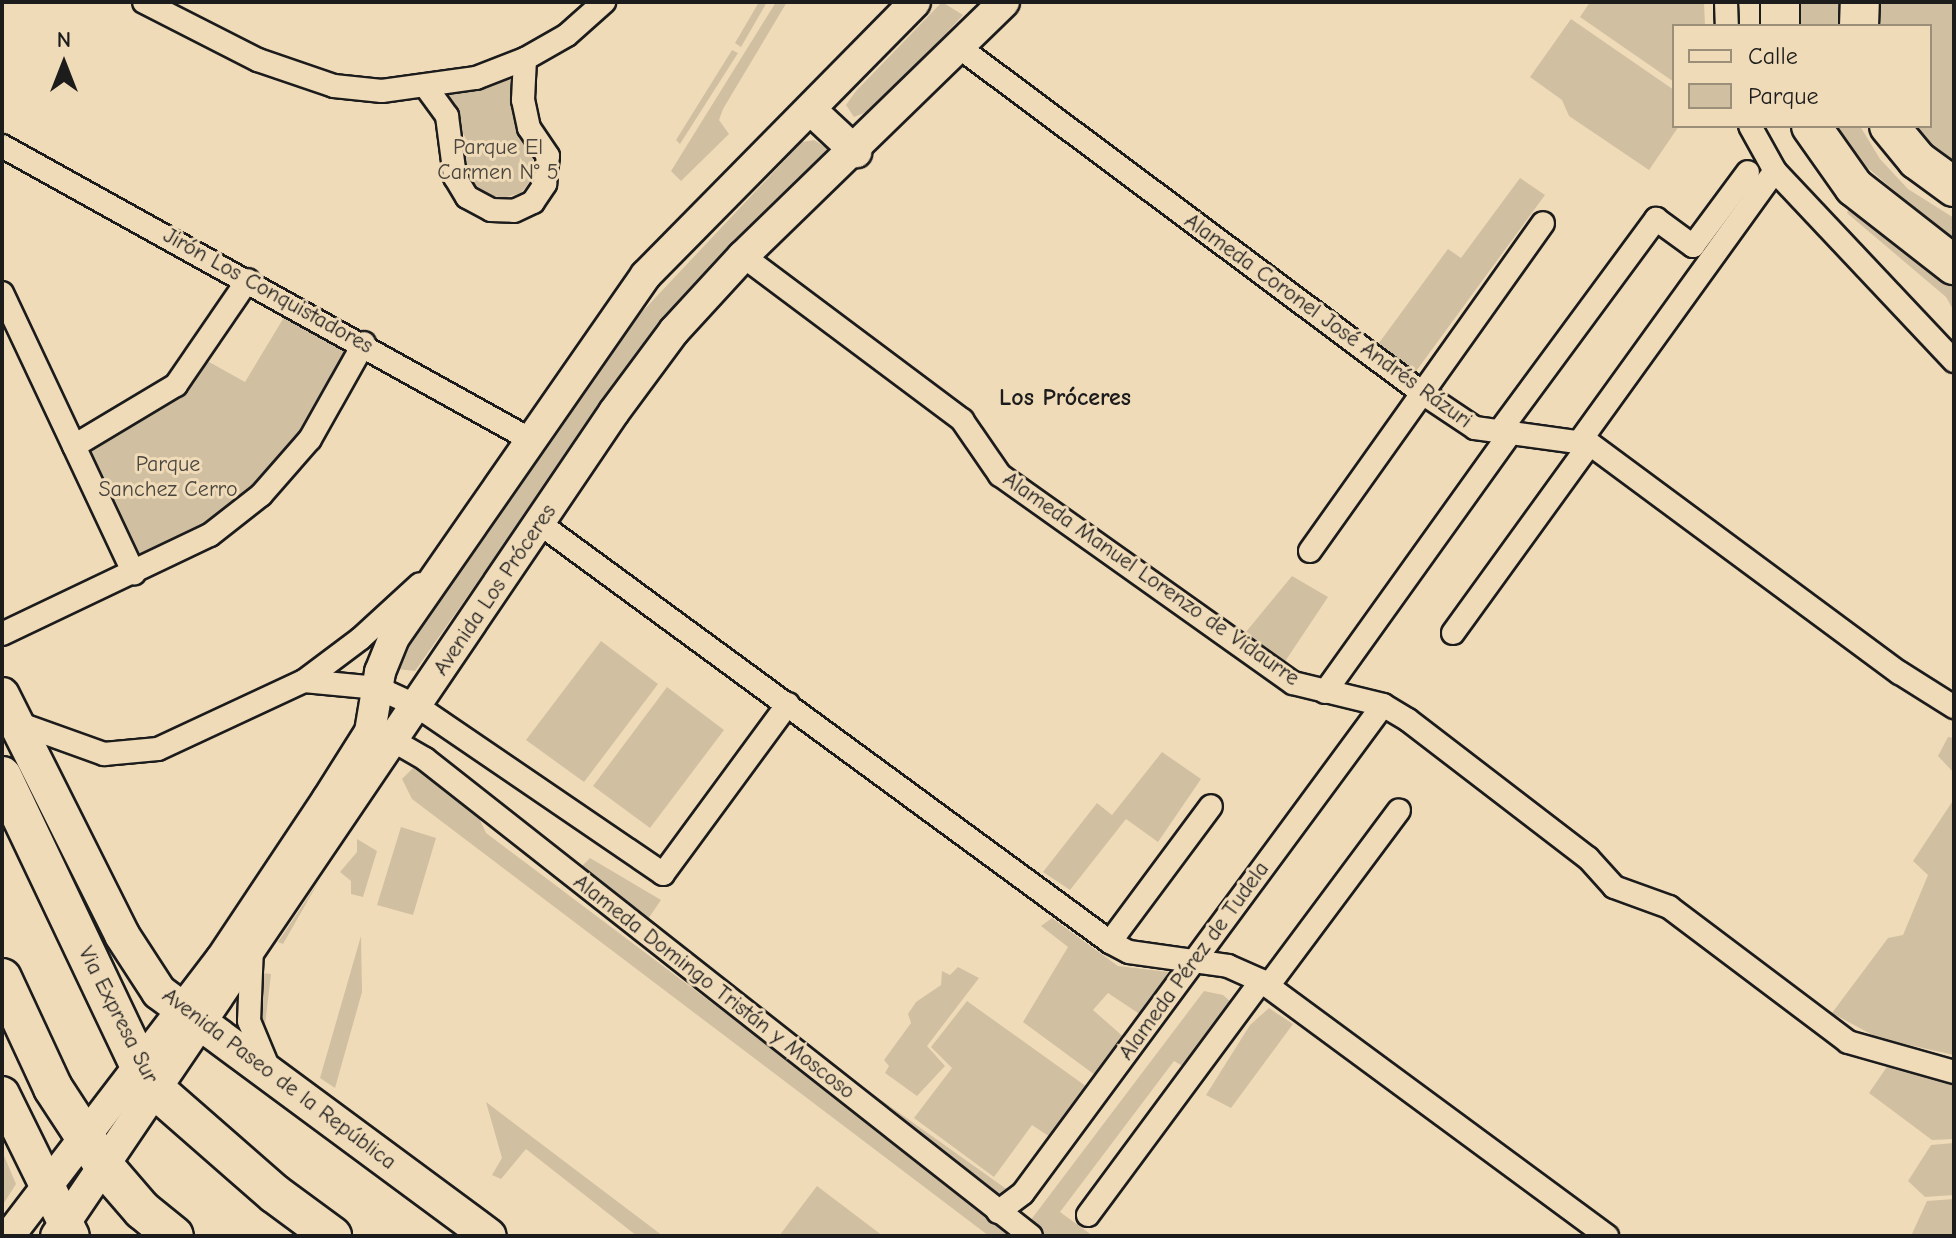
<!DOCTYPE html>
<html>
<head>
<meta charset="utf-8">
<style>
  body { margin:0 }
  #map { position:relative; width:1956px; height:1238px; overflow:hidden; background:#f0dbb9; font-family:"Comic Neue",sans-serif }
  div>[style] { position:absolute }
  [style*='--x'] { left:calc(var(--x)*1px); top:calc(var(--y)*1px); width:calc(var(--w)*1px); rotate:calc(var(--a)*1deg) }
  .green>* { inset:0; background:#d1bfa2 }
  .roads { filter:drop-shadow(2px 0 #1c1c1c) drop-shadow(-2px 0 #1c1c1c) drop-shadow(0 2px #1c1c1c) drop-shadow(0 -2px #1c1c1c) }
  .street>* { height:22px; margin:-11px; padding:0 11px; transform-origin:11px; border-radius:11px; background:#f0dbb9 }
  .secondary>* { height:30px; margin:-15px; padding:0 15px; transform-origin:15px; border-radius:15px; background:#f0dbb9 }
  .primary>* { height:34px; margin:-17px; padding:0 17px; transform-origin:17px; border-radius:17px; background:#f0dbb9 }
  .highway>* { height:38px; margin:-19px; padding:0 19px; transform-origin:19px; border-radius:19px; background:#f0dbb9 }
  span { translate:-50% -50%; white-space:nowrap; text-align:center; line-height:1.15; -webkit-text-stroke:6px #f0dbb9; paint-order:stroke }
  .park-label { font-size:22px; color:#49453e }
  .street-label { font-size:22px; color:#1c1c1c }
  .neighbourhood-label { font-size:24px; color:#1c1c1c; font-weight:700 }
  .frame { position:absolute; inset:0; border:4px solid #1c1c1c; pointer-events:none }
  .legend { position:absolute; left:1672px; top:24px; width:260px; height:104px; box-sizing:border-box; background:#f0dbb9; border:2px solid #9b8f7a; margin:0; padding:10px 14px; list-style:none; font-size:24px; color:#1c1c1c }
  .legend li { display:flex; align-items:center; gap:16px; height:40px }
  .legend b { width:40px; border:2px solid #9b8f7a }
  .north { position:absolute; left:24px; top:24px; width:80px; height:80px; -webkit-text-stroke:6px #f0dbb9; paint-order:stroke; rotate:0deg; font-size:22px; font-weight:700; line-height:32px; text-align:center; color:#1c1c1c }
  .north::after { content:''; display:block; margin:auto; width:28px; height:36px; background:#1c1c1c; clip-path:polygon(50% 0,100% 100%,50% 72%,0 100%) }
</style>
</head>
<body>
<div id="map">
  <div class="green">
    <div style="clip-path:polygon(759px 2px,767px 2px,741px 47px,735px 43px)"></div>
    <div style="clip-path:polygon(776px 2px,787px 2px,723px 109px,719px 120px,729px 134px,681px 181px,671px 171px)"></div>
    <div style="clip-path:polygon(942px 2px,963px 15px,878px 107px,854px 117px,846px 105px,856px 91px)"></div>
    <div style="clip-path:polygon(1590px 2px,1704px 2px,1705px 26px,1674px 26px,1674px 82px,1580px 17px)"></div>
    <div style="clip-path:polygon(1791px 2px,1846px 2px,1844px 26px,1792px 26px)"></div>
    <div style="clip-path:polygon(1877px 2px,1954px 2px,1954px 166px,1908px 126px,1930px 126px,1930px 26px,1876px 26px)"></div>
    <div style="clip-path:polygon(1571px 19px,1674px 90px,1674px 126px,1679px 126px,1649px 170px,1569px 116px,1562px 100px,1530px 77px)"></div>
    <div style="clip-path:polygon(732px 50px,738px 53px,680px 144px,676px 140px)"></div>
    <div style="clip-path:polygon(508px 77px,515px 81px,513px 110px,533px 155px,534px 176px,521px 193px,502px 198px,482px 193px,469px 178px,462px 163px,465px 137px,444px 98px,448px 92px)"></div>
    <div style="clip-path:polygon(1819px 126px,1860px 126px,1880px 159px,1908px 189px,1954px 218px,1954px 242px)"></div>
    <div style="clip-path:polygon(814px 140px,828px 149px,818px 167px,636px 356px,415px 671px,397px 669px,397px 654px,625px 330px,802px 142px)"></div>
    <div style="clip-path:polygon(1520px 178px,1545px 195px,1414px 374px,1376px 347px,1448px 249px,1461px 258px)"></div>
    <div style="clip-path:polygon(1851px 200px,1954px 285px,1954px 311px,1946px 297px,1847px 213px)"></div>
    <div style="clip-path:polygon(292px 304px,364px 343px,261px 495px,134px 574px,74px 446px,202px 358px,245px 382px)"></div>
    <div style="clip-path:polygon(1292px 576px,1328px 597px,1280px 669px,1241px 638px)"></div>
    <div style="clip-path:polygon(601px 641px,658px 684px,584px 782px,526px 740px)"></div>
    <div style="clip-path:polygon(667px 687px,724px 730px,650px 828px,593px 786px)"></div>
    <div style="clip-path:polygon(1948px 737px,1954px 738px,1954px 773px,1938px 756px)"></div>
    <div style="clip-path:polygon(1162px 752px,1201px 779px,1158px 842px,1126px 819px,1070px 890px,1043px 872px,1097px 803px,1112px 815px)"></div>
    <div style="clip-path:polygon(421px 760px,469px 796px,486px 833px,1022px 1236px,989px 1236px,412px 799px,402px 779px)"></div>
    <div style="clip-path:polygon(1954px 799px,1954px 1055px,1878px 1038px,1832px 1013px,1888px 938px,1903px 935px,1928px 875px,1913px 861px)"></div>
    <div style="clip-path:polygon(401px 827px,436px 838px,413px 915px,377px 905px)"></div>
    <div style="clip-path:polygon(357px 839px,377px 851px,363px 897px,351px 894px,351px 881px,340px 872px,357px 852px)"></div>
    <div style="clip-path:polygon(590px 858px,661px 900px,646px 922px,577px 871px)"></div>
    <div style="clip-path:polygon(319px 881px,283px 944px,278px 942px)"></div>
    <div style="clip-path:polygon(1052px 918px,1118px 966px,1177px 973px,1144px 1017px,1108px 993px,1093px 1010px,1127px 1040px,1095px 1075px,1023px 1022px,1068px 947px,1041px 926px)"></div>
    <div style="clip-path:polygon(361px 936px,362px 992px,335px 1088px,320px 1078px)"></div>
    <div style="clip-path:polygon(958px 967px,979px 978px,927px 1046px,945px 1066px,917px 1096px,885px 1073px,889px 1066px,884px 1060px,911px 1023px,908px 1014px,916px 1002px,941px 985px,942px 971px,950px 975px)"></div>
    <div style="clip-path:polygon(262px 973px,271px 974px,265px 1025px,279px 1062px,257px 1030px)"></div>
    <div style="clip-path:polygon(1204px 991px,1223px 995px,1233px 1004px,1186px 1068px,1174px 1061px,1060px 1212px,1093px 1236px,1042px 1236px,1027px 1225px)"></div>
    <div style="clip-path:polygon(967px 1001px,1087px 1087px,1050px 1137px,1032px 1125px,994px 1177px,914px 1118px,952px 1068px,931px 1047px)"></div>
    <div style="clip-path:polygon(1269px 1008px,1293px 1024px,1231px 1108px,1206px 1095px,1250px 1025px)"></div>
    <div style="clip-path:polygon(1893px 1058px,1954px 1081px,1954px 1139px,1932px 1140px,1869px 1093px)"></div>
    <div style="clip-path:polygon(846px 1075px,1012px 1193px,1001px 1204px,836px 1077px)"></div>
    <div style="clip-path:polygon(486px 1102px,663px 1236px,637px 1236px,526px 1149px,501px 1179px,492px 1175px,502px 1158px)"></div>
    <div style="clip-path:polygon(1954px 1143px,1954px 1195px,1925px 1197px,1908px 1181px,1931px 1145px)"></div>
    <div style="clip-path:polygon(2px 1151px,16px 1184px,2px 1206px)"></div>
    <div style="clip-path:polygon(817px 1186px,883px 1236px,779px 1236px)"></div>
    <div style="clip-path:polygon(1954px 1199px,1954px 1236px,1911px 1236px,1927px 1201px)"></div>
  </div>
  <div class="roads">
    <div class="street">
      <div style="--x:144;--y:2;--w:128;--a:27"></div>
      <div style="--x:258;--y:60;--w:80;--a:18.9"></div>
      <div style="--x:334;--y:86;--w:48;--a:5.9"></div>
      <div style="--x:382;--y:91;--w:95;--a:-7.9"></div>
      <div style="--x:476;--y:78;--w:53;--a:-21.2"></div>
      <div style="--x:525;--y:59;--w:48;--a:-29.7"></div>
      <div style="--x:567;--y:35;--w:50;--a:-41.7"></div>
      <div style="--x:1726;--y:2;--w:24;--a:88"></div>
      <div style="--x:959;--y:47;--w:577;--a:36.75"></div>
      <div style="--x:1421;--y:392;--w:65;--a:33.7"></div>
      <div style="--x:1475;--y:428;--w:116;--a:7.9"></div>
      <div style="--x:1590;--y:444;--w:385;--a:36.5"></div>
      <div style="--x:1900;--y:673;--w:64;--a:32.2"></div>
      <div style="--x:426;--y:87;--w:36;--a:54"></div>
      <div style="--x:447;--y:116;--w:62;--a:82.5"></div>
      <div style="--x:455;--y:177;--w:23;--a:59"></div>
      <div style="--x:467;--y:197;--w:27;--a:28"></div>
      <div style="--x:491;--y:210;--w:23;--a:2"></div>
      <div style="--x:514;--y:211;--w:21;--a:-25"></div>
      <div style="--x:533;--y:202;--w:22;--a:-56"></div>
      <div style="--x:545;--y:184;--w:28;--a:-84"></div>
      <div style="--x:548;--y:156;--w:34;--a:-124"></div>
      <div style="--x:529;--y:128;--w:29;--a:-102"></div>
      <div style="--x:523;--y:100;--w:41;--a:-87.2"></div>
      <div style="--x:1750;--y:126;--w:51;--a:60.9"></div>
      <div style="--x:1775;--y:171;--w:261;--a:46.7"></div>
      <div style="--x:2;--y:146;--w:605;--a:29.06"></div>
      <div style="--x:743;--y:256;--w:274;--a:36.8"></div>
      <div style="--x:962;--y:420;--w:67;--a:55.4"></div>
      <div style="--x:1000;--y:475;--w:359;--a:35.4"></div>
      <div style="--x:1293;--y:683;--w:93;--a:13.7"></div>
      <div style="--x:1383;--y:705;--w:29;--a:31"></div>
      <div style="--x:1408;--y:720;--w:227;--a:37.5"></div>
      <div style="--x:1588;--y:858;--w:39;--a:48"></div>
      <div style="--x:1614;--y:887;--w:59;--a:20"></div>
      <div style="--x:1669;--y:907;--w:224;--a:37"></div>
      <div style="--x:1848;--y:1042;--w:110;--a:15.8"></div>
      <div style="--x:2;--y:293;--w:310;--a:64.8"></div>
      <div style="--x:1499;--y:432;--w:265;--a:-53.6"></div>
      <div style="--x:1656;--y:219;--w:46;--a:36.1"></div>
      <div style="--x:1693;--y:246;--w:92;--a:-53.4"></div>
      <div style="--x:1580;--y:441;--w:333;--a:-54.2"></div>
      <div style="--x:74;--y:446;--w:119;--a:-30.9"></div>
      <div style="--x:176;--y:385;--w:127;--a:-55.6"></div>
      <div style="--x:539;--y:523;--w:708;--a:36.27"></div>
      <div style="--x:1110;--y:942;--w:21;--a:28"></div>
      <div style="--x:1129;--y:952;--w:100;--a:8"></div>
      <div style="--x:1228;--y:966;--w:36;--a:24"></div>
      <div style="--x:1261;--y:981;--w:430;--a:36.4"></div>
      <div style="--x:1310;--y:551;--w:402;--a:-54.6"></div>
      <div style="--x:1453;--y:633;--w:233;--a:-54.1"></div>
      <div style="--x:2;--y:634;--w:230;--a:-25.5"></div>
      <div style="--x:210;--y:535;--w:65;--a:-38.1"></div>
      <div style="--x:261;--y:495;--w:74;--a:-48.8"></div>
      <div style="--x:310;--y:439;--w:110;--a:-60.6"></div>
      <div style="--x:304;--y:681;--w:70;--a:-36.9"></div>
      <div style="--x:360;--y:639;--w:81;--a:-42.5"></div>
      <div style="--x:1325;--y:692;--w:317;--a:-54.4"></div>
      <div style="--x:15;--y:722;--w:95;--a:19.8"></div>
      <div style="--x:104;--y:754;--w:54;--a:-5.3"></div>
      <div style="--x:158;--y:749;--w:161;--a:-25"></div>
      <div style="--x:304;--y:681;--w:74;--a:5.4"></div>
      <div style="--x:378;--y:688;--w:43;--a:24.8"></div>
      <div style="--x:417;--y:706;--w:298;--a:34.3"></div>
      <div style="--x:663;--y:874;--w:211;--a:-53.7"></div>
      <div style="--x:394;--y:741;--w:36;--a:30"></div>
      <div style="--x:425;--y:759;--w:771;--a:38.21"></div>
      <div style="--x:1110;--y:942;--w:169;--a:-53.4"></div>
      <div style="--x:252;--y:947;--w:74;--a:92.3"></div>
      <div style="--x:249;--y:1021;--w:52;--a:67.4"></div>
      <div style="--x:1268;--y:986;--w:219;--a:-53.3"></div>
      <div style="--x:998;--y:1212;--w:31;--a:-37"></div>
      <div style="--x:1023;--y:1193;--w:606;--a:-53.58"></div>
      <div style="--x:1088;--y:1215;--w:291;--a:-53.5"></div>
    </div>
    <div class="secondary">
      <div style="--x:811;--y:110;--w:62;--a:43"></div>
      <div style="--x:9;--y:1236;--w:349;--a:-52.6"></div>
      <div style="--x:221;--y:959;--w:191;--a:-56.3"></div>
      <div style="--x:327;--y:800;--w:80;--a:-57.7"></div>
      <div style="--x:370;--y:732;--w:61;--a:-80.5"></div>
      <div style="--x:380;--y:672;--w:35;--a:-68"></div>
      <div style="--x:393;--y:639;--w:443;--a:-55.2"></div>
      <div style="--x:646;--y:275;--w:383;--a:-45.4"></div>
      <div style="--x:56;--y:1236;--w:995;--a:-55.89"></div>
      <div style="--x:614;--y:412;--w:101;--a:-53.5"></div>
      <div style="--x:674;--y:331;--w:102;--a:-47.4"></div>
      <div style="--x:743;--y:256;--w:364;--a:-44.2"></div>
    </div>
    <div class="primary">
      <div style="--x:2;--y:695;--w:268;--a:63.4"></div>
      <div style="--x:122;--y:935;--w:68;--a:57"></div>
      <div style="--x:159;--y:992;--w:410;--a:36.5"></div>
      <div style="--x:2;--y:1094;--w:158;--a:63.8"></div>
    </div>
    <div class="highway">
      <div style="--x:1780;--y:2;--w:24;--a:90"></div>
      <div style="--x:1859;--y:26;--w:24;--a:-88"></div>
      <div style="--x:1811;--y:126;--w:75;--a:54.8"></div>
      <div style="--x:1854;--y:187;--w:127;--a:38"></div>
      <div style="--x:1889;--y:126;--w:44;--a:50.5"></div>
      <div style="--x:1917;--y:160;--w:46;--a:36.1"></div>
      <div style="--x:2;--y:776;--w:321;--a:64.6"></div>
      <div style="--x:140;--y:1066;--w:29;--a:56"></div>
      <div style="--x:156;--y:1090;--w:158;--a:41.2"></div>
      <div style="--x:275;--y:1194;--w:71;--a:36.4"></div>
      <div style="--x:2;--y:978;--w:121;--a:65.1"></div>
      <div style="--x:53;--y:1088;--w:93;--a:56.8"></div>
      <div style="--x:104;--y:1166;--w:58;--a:49.2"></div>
      <div style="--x:142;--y:1210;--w:41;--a:39.1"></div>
    </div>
  </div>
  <div class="park-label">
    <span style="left:498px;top:160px">Parque El<br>Carmen N° 5</span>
    <span style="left:168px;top:477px">Parque<br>Sanchez Cerro</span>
  </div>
  <div class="street-label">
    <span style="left:268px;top:291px;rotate:29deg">Jirón Los Conquistadores</span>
    <span style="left:1328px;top:321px;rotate:36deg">Alameda Coronel José Andrés Rázuri</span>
    <span style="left:1151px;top:579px;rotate:35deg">Alameda Manuel Lorenzo de Vidaurre</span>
    <span style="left:495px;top:590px;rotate:-56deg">Avenida Los Próceres</span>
    <span style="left:1194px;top:961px;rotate:-54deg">Alameda Pérez de Tudela</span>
    <span style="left:714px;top:987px;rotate:38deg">Alameda Domingo Tristán y Moscoso</span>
    <span style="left:118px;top:1015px;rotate:63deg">Via Expresa Sur</span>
    <span style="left:279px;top:1079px;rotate:37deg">Avenida Paseo de la República</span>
  </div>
  <div class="neighbourhood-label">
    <span style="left:1065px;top:398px">Los Próceres</span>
  </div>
  <div class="frame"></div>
  <ul class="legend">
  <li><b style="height:10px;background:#f0dbb9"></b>Calle</li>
  <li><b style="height:22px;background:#d1bfa2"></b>Parque</li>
  </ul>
  <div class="north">N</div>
</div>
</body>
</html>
